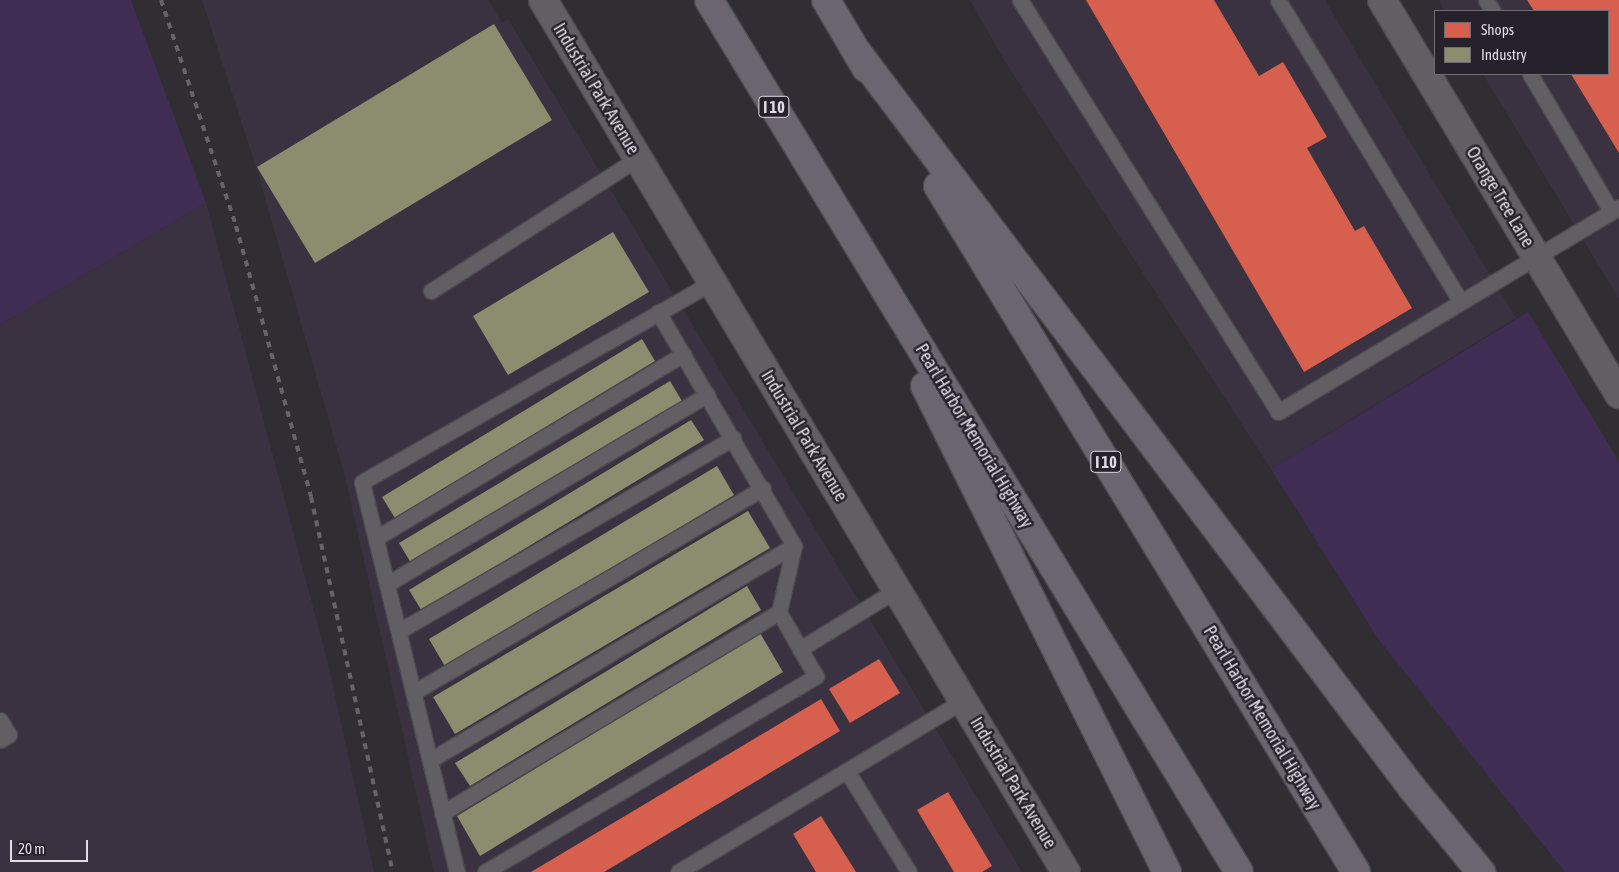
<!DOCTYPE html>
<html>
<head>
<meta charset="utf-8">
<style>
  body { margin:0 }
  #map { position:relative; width:1619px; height:872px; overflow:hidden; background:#302e33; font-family:"Asap Condensed",sans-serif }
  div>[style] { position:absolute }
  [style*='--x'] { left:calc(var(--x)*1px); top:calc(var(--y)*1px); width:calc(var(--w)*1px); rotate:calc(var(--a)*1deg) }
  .built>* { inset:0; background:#3a3240 }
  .green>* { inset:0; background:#402d53 }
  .shops>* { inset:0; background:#d6604d }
  .industry>* { inset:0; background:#8c8c6e }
  .roads { filter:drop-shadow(1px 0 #4c4a4f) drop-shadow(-1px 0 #4c4a4f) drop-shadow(0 1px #4c4a4f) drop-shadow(0 -1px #4c4a4f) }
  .service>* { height:15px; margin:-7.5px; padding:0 7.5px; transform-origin:7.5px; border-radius:7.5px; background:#615f63 }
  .minor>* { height:28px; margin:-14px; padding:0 14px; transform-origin:14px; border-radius:14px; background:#615f63 }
  .motorway>* { height:28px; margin:-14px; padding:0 14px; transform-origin:14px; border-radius:14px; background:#6b656f }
  .rail>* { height:4px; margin-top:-2px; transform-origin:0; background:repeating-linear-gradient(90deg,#666468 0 6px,transparent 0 12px) }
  span { translate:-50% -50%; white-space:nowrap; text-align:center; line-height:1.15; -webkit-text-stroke:5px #26222b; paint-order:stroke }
  .shield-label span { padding:1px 4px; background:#26222b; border:1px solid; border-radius:4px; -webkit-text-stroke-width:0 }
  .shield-label { font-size:16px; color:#dfdde3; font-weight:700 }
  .street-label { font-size:18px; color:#dfdde3 }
  .legend { position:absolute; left:1434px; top:10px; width:175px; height:65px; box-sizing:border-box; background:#26222b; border:1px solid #706d75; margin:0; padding:6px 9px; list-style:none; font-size:15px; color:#dfdde3 }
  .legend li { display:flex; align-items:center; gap:10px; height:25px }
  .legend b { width:25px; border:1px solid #706d75 }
  .scale { position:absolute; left:10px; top:840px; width:78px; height:22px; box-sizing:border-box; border:2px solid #dfdde3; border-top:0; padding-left:6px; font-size:15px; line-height:18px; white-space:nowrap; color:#dfdde3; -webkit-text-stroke:4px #26222b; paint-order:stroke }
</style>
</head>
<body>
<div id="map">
  <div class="built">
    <div style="clip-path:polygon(202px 0,488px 0,502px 23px,508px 19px,1022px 872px,434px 872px,345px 476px,257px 170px)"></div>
    <div style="clip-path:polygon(970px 0,1325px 0,1516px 318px,1271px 469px,1004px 60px)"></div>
    <div style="clip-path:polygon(1439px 0,1619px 0,1619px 299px,1483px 74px,1608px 74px,1608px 11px,1445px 11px)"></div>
    <div style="clip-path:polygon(206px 203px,327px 660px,374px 872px,0 872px,0 325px)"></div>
  </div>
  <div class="green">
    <div style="clip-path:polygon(0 0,131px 0,206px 203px,0 325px)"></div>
    <div style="clip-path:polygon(1528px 312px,1619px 461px,1619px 872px,1565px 872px,1379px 640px,1271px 469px)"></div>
  </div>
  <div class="shops">
    <div style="clip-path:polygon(1086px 0,1214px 0,1259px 76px,1283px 62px,1327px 137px,1307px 148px,1355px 231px,1364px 226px,1412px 308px,1304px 372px)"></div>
    <div style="clip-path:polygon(1527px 0,1619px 0,1619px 153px,1571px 74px,1608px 74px,1608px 11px,1534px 11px)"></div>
    <div style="clip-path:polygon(879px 659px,900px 693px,850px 723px,829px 689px)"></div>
    <div style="clip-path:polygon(821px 699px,840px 731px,604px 872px,531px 872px)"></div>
    <div style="clip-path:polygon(948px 792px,992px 866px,982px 872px,954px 872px,917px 810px)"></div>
    <div style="clip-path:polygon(821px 816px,856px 872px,816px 872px,793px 834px)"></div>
  </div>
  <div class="industry">
    <div style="clip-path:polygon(494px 24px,552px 120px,315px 263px,257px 167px)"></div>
    <div style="clip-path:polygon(613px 232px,649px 292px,508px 375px,473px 316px)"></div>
    <div style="clip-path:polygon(642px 339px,655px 361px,395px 518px,382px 497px)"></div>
    <div style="clip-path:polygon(670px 381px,682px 401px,411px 563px,399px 543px)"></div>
    <div style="clip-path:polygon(691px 420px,704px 440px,422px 611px,409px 590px)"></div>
    <div style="clip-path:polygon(717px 466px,734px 495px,446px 668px,429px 639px)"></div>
    <div style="clip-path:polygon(748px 511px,770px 548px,455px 734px,433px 697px)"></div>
    <div style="clip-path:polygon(747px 586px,761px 610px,470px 786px,455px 763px)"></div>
    <div style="clip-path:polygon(760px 633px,783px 672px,480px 856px,457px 816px)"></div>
  </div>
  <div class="roads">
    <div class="service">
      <div style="--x:1020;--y:0;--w:486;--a:57.9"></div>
      <div style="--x:1278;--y:412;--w:398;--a:-31"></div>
      <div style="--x:1278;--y:0;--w:351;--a:58.8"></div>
      <div style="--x:1486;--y:0;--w:13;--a:58"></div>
      <div style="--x:1530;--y:74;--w:159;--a:59.4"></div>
      <div style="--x:431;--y:291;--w:246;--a:-32.7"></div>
      <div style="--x:658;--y:312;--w:271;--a:59.8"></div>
      <div style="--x:794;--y:546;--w:68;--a:102.8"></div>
      <div style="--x:779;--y:612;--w:43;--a:60.4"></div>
      <div style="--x:376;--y:538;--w:358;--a:-30.9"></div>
      <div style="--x:387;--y:584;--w:372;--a:-30.6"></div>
      <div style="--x:399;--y:631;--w:386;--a:-30"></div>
      <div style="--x:414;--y:692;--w:404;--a:-30.3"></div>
      <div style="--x:0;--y:720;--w:17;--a:59"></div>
      <div style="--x:9;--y:735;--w:10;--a:151"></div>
      <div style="--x:430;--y:760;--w:422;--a:-30.5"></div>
      <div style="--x:847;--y:771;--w:119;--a:58.5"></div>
      <div style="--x:442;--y:813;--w:392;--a:-30.8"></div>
      <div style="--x:457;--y:872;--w:401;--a:-103.7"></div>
      <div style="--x:362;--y:482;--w:403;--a:-29.7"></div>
      <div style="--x:485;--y:872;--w:385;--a:-30.6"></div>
      <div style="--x:816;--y:676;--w:31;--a:-121"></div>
      <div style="--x:800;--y:649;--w:113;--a:-31.6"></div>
      <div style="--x:678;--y:872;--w:332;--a:-31"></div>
    </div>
    <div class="minor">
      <div style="--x:543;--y:0;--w:1017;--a:59.05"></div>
      <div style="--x:1382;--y:0;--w:460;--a:59"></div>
    </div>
    <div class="motorway">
      <div style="--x:709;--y:0;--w:1020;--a:58.71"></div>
      <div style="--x:826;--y:0;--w:79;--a:59.5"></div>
      <div style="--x:857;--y:52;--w:922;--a:52.98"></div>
      <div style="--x:1412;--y:788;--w:109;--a:50.6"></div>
      <div style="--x:938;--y:186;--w:803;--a:58.64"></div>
      <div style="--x:925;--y:386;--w:543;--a:63.53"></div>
    </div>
  </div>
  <div class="rail">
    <div style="--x:161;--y:0;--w:238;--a:71.6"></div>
    <div style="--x:236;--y:226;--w:281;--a:74.5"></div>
    <div style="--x:311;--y:497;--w:384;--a:77.7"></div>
  </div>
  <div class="shield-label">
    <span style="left:774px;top:107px">I 10</span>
    <span style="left:1106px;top:462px">I 10</span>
  </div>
  <div class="street-label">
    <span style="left:596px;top:89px;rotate:59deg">Industrial Park Avenue</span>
    <span style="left:1500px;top:197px;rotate:59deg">Orange Tree Lane</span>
    <span style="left:804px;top:436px;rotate:59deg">Industrial Park Avenue</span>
    <span style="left:974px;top:436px;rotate:59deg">Pearl Harbor Memorial Highway</span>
    <span style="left:1262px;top:718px;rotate:59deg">Pearl Harbor Memorial Highway</span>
    <span style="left:1013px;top:783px;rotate:59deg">Industrial Park Avenue</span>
  </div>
  <ul class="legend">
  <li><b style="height:14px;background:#d6604d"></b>Shops</li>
  <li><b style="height:14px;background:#8c8c6e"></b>Industry</li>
  </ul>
  <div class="scale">20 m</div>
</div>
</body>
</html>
